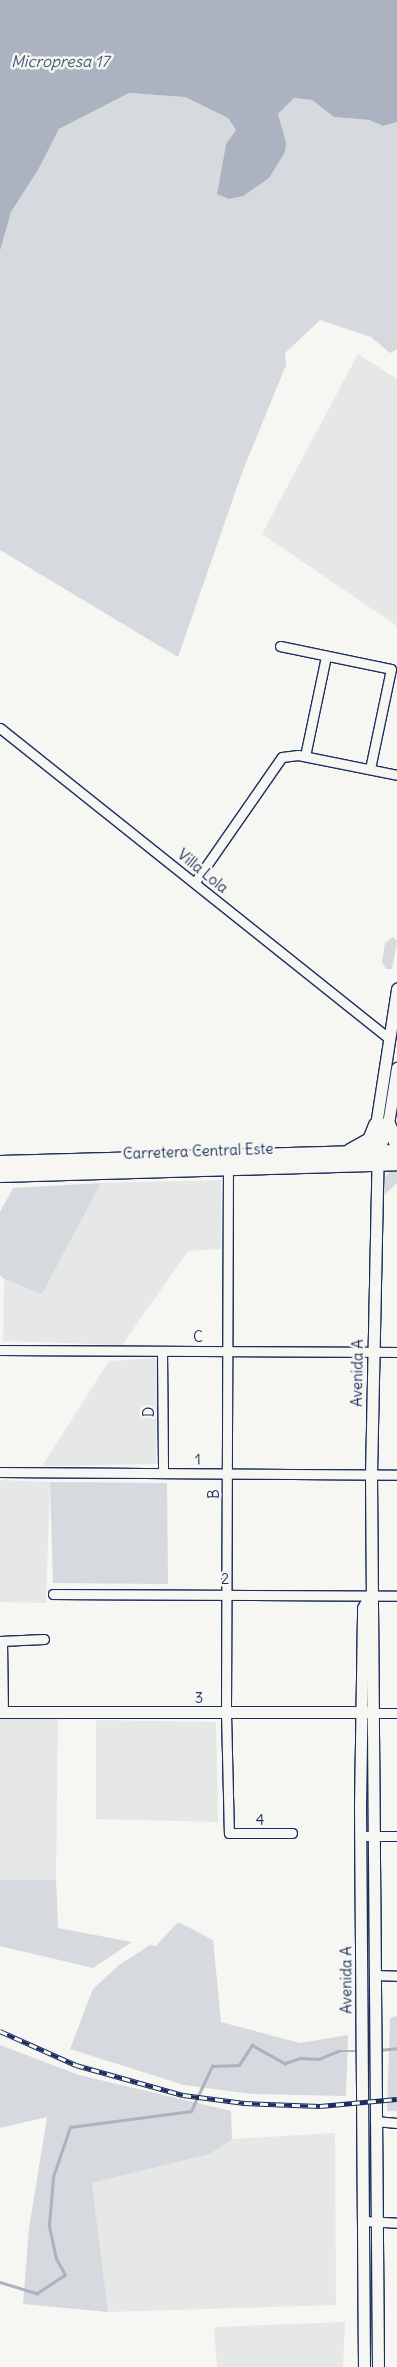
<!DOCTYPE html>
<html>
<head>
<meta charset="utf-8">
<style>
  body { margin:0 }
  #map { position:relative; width:397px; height:2367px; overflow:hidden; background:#f6f6f2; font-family:Delius,sans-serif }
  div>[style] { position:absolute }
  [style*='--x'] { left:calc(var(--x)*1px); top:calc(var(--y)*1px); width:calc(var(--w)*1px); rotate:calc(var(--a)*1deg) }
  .built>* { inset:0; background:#e6e7e7 }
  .green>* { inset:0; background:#d6d9dd }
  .water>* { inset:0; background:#abb2c0 }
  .stream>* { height:2.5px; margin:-1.25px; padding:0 1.25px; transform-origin:1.25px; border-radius:1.25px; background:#abb2c0 }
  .roads { filter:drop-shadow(1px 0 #1b2f5e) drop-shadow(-1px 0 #1b2f5e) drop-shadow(0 1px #1b2f5e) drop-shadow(0 -1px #1b2f5e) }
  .street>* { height:9px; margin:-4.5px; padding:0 4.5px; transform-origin:4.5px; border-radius:4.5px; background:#f6f6f2 }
  .secondary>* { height:11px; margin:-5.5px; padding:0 5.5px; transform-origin:5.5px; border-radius:5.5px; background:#f6f6f2 }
  .primary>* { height:14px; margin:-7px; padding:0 7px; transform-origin:7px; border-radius:7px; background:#f6f6f2 }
  .rail>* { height:4.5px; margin-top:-2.25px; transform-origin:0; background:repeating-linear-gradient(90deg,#f6f6f2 0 8px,#1b2f5e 0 16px); box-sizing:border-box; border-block:1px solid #1b2f5e }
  span { translate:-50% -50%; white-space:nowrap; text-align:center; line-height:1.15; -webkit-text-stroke:5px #f6f6f2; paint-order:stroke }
  .street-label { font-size:15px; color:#1b2f5e }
  .water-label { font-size:16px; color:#46567b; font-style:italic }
</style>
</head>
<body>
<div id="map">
  <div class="built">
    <div style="clip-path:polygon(358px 354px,397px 379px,397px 626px,262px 534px)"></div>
    <div style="clip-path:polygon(221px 1180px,221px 1249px,188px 1251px,122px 1345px,3px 1341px,4px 1279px,42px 1294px,101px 1183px)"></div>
    <div style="clip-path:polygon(157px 1358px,156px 1464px,42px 1466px,109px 1361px)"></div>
    <div style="clip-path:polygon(0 1480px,50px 1482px,46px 1603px,0 1602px)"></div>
    <div style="clip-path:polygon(0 1715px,58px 1716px,56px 1880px,0 1880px)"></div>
    <div style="clip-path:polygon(96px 1720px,216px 1722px,218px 1822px,96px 1819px)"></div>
    <div style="clip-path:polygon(335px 2133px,336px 2305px,108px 2312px,92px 2183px,210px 2154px,232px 2139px)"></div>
    <div style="clip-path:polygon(345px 2322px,343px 2367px,217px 2367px,214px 2327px)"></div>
  </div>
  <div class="green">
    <div style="clip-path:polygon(129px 93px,185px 97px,228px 118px,236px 130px,226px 144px,217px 194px,286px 142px,278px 114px,294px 98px,312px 100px,334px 117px,369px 120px,383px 126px,397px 122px,397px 349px,390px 353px,371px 337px,320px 320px,285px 353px,286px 365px,243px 470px,178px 657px,0 550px,0 251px,11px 212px,38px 170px,59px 129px)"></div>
    <div style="clip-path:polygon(393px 937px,397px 941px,392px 969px,386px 969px,382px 962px,385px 943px)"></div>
    <div style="clip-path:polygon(391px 1170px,397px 1170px,397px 1183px,384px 1195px,384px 1178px)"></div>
    <div style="clip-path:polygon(101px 1183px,42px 1294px,4px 1279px,0 1275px,0 1212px,13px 1188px)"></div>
    <div style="clip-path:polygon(50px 1482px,167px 1483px,168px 1584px,53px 1583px)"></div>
    <div style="clip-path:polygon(0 1880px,56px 1880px,58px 1928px,132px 1942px,93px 1968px,0 1946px)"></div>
    <div style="clip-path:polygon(178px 1922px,213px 1940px,221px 2022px,300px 2043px,348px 2035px,346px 2096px,252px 2094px,184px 2085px,70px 2049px,93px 1989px,119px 1965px,150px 1945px,156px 1946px)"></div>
    <div style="clip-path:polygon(397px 2016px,397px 2111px,387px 2111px,390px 2018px)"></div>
    <div style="clip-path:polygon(0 2045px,79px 2075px,231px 2111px,232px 2139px,210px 2154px,92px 2183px,108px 2312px,23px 2304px,29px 2229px,47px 2117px,0 2128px)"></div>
  </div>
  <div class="water">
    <div style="clip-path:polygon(0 0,397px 0,397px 122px,383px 126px,369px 120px,334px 117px,312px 100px,294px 98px,278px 114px,286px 142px,285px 152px,269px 178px,243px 196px,229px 199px,217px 194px,226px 144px,236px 130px,228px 118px,185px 97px,129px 93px,59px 129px,38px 170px,11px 212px,0 251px)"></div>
  </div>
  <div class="stream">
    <div style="--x:379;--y:2050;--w:18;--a:-6"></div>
    <div style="--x:0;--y:2282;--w:39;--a:17"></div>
    <div style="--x:37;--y:2293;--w:33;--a:-33"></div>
    <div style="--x:65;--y:2275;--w:18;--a:-119"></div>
    <div style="--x:56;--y:2259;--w:35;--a:-102"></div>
    <div style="--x:49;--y:2225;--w:48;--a:-85.2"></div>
    <div style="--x:53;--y:2177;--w:53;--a:-71.2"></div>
    <div style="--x:70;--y:2127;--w:122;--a:-7.5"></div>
    <div style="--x:191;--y:2111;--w:50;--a:-65"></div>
    <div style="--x:212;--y:2066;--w:27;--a:-2"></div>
    <div style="--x:239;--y:2065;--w:24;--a:-57"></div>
    <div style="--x:252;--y:2045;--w:38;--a:29"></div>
    <div style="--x:285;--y:2063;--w:16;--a:-18"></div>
    <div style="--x:300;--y:2058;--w:19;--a:3"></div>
    <div style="--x:319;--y:2059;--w:21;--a:-23"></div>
    <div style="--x:338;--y:2051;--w:20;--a:0"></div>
  </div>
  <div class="roads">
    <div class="street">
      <div style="--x:280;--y:646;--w:113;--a:11.7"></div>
      <div style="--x:391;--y:669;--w:102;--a:101.9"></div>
      <div style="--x:0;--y:728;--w:497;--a:38.6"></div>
      <div style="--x:305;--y:756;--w:102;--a:-78.1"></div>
      <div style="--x:195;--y:882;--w:152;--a:-55.2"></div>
      <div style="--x:282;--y:757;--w:16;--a:-7"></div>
      <div style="--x:298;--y:755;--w:101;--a:11.4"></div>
      <div style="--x:228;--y:1163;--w:550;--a:90.21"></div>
      <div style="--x:226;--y:1713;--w:120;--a:88.6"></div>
      <div style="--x:229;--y:1833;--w:63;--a:0"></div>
      <div style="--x:0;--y:1350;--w:397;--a:0.3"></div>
      <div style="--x:162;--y:1351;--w:122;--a:89.5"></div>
      <div style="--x:0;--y:1472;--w:397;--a:0.4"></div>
      <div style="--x:53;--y:1594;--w:344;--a:0.3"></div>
      <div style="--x:0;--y:1641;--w:44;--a:-2.6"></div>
      <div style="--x:2;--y:1641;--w:71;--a:89.2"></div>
      <div style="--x:374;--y:1713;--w:23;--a:0"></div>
      <div style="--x:360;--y:1836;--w:37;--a:0"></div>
      <div style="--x:374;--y:1975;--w:23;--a:2"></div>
      <div style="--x:375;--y:2121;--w:22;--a:5"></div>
      <div style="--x:364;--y:2221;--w:33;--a:3"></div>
    </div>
    <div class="secondary">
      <div style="--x:378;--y:1152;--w:30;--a:-70"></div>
      <div style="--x:388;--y:1124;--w:57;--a:-80.9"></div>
      <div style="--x:0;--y:1712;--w:368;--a:0"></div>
      <div style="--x:364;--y:2367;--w:561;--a:-90.41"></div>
      <div style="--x:360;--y:1806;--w:198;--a:-89.1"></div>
      <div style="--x:363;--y:1608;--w:15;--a:-62"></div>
      <div style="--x:378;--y:2367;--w:892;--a:-90.45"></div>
      <div style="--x:371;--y:1475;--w:323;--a:-88.8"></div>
      <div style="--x:378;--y:1152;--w:27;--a:-94"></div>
      <div style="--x:376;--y:1125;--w:138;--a:-81.2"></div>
    </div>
    <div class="primary">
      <div style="--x:388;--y:1124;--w:22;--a:66"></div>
      <div style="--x:350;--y:1151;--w:23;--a:-29"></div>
      <div style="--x:370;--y:1140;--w:16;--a:-68"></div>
      <div style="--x:0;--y:1163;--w:397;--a:-1.6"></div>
      <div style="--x:0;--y:1175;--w:397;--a:-1.7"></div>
    </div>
  </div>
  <div class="rail">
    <div style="--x:0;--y:2031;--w:83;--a:24.1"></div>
    <div style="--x:76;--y:2065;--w:111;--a:15.7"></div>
    <div style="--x:183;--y:2095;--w:62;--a:7.5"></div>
    <div style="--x:244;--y:2103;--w:76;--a:2.3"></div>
    <div style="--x:320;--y:2106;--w:77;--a:-5.2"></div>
  </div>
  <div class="street-label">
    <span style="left:203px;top:871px;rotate:39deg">Villa Lola</span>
    <span style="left:198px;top:1151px;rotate:-2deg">Carretera Central Este</span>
    <span style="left:198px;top:1337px">C</span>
    <span style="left:357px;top:1373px;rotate:-89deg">Avenida A</span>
    <span style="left:149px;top:1412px;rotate:-90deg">D</span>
    <span style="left:198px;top:1459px;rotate:-1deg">1</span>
    <span style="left:214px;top:1494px;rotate:-90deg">B</span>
    <span style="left:225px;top:1579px">2</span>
    <span style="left:199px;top:1698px">3</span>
    <span style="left:260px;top:1820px">4</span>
    <span style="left:346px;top:1980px;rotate:-90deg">Avenida A</span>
  </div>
  <div class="water-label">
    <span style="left:60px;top:61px">Micropresa 17</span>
  </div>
</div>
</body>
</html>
